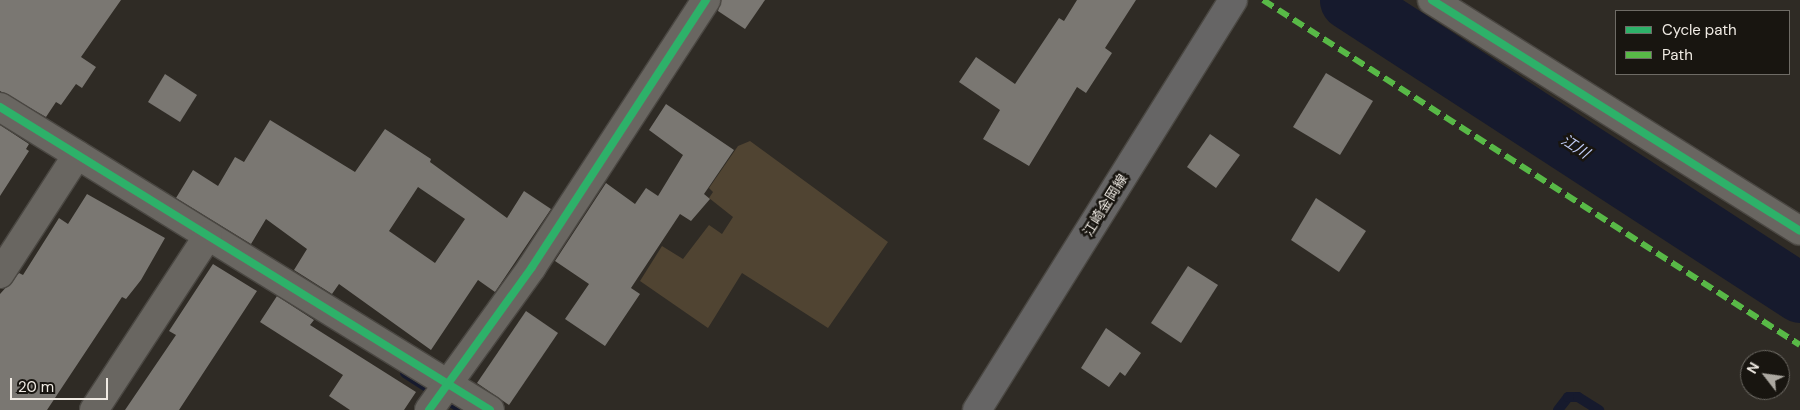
<!DOCTYPE html>
<html>
<head>
<meta charset="utf-8">
<style>
  body { margin:0 }
  #map { position:relative; width:1800px; height:410px; overflow:hidden; background:#2f2b25; font-family:"DM Sans","Noto Sans JP",sans-serif }
  div>[style] { position:absolute }
  [style*='--x'] { left:calc(var(--x)*1px); top:calc(var(--y)*1px); width:calc(var(--w)*1px); rotate:calc(var(--a)*1deg) }
  .green>* { inset:0; background:#504432 }
  .stream>* { height:10px; margin:-5px; padding:0 5px; transform-origin:5px; border-radius:5px; background:#161a2d }
  .river>* { height:59px; margin:-29.5px; padding:0 29.5px; transform-origin:29.5px; border-radius:29.5px; background:#161a2d }
  .building>* { inset:0; background:#7a7772 }
  .roads { filter:drop-shadow(1px 0 #4a4742) drop-shadow(-1px 0 #4a4742) drop-shadow(0 1px #4a4742) drop-shadow(0 -1px #4a4742) }
  .minor>* { height:28px; margin:-14px; padding:0 14px; transform-origin:14px; border-radius:14px; background:#696661 }
  .major>* { height:28px; margin:-14px; padding:0 14px; transform-origin:14px; border-radius:14px; background:#666565 }
  .quiet>* { height:6px; margin-top:-3px; transform-origin:0; background:repeating-linear-gradient(90deg,#58b947 0 12px,transparent 0 18px) }
  .cycleway>* { height:8px; margin:-4px; padding:0 4px; transform-origin:4px; border-radius:4px; background:#2db169 }
  span { translate:-50% -50%; white-space:nowrap; text-align:center; line-height:1.15; -webkit-text-stroke:5px #181510; paint-order:stroke }
  .street-label { font-size:14px; color:#f0ebe4 }
  .water-label { font-size:15px; color:#c1cdf7; font-style:italic }
  .legend { position:absolute; left:1615px; top:10px; width:175px; height:65px; box-sizing:border-box; background:#181510; border:1px solid #6e6b65; margin:0; padding:6px 9px; list-style:none; font-size:15px; color:#f0ebe4 }
  .legend li { display:flex; align-items:center; gap:10px; height:25px }
  .legend b { width:25px; border:1px solid #6e6b65 }
  .north { position:absolute; left:1740px; top:350px; width:50px; height:50px; box-sizing:border-box; background:#181510; border:1px solid #6e6b65; border-radius:50%; rotate:300deg; font-size:14px; font-weight:700; line-height:20px; text-align:center; color:#f0ebe4 }
  .north::after { content:''; display:block; margin:auto; width:18px; height:22px; background:#aca8a1; clip-path:polygon(50% 0,100% 100%,50% 72%,0 100%) }
  .scale { position:absolute; left:10px; top:378px; width:98px; height:22px; box-sizing:border-box; border:2px solid #f0ebe4; border-top:0; padding-left:6px; font-size:15px; line-height:18px; white-space:nowrap; color:#f0ebe4; -webkit-text-stroke:4px #181510; paint-order:stroke }
</style>
</head>
<body>
<div id="map">
  <div class="green">
    <div style="clip-path:polygon(750px 141px,888px 242px,828px 328px,742px 273px,708px 328px,640px 281px,662px 246px,683px 259px,709px 225px,722px 234px,733px 217px,709px 198px,713px 192px,709px 188px,738px 146px)"></div>
  </div>
  <div class="stream">
    <div style="--x:405;--y:373;--w:24;--a:33"></div>
    <div style="--x:448;--y:400;--w:18;--a:34"></div>
    <div style="--x:1558;--y:410;--w:16;--a:-52"></div>
    <div style="--x:1568;--y:397;--w:10;--a:0"></div>
    <div style="--x:1578;--y:397;--w:25;--a:32"></div>
  </div>
  <div class="river">
    <div style="--x:1349;--y:0;--w:538;--a:33.01"></div>
  </div>
  <div class="building">
    <div style="clip-path:polygon(0 0,121px 0,81px 57px,96px 67px,82px 88px,76px 84px,61px 105px,56px 102px,46px 117px,0 91px)"></div>
    <div style="clip-path:polygon(721px 0,765px 0,745px 29px,718px 11px)"></div>
    <div style="clip-path:polygon(1077px 0,1136px 0,1105px 48px,1112px 53px,1086px 93px,1077px 87px,1029px 166px,983px 139px,1000px 110px,959px 82px,976px 57px,1015px 84px,1059px 18px,1064px 21px)"></div>
    <div style="clip-path:polygon(1326px 73px,1373px 101px,1340px 155px,1293px 127px)"></div>
    <div style="clip-path:polygon(165px 74px,197px 95px,180px 122px,148px 102px)"></div>
    <div style="clip-path:polygon(666px 104px,734px 150px,704px 194px,710px 199px,691px 221px,680px 214px,631px 288px,640px 294px,605px 346px,565px 319px,589px 284px,555px 261px,606px 183px,635px 204px,646px 188px,658px 196px,683px 155px,649px 130px)"></div>
    <div style="clip-path:polygon(evenodd,270px 120px,355px 172px,385px 129px,431px 159px,430px 162px,507px 218px,524px 191px,551px 209px,495px 292px,478px 280px,431px 350px,339px 284px,332px 294px,294px 270px,307px 249px,266px 219px,251px 244px,176px 198px,193px 170px,218px 186px,235px 157px,244px 162px,270px 120px,418px 187px,465px 219px,435px 263px,389px 231px,418px 187px)"></div>
    <div style="clip-path:polygon(0 125px,29px 144px,26px 149px,29px 151px,0 196px)"></div>
    <div style="clip-path:polygon(1210px 134px,1240px 155px,1216px 188px,1187px 167px)"></div>
    <div style="clip-path:polygon(87px 194px,165px 238px,141px 280px,126px 299px,122px 297px,47px 410px,0 410px,0 294px,19px 273px,23px 275px,59px 218px,68px 224px)"></div>
    <div style="clip-path:polygon(1316px 198px,1366px 231px,1339px 272px,1291px 240px)"></div>
    <div style="clip-path:polygon(213px 264px,257px 291px,179px 410px,125px 410px,176px 335px,169px 331px)"></div>
    <div style="clip-path:polygon(1188px 266px,1218px 285px,1181px 343px,1151px 323px)"></div>
    <div style="clip-path:polygon(277px 296px,314px 320px,310px 325px,416px 392px,404px 410px,350px 410px,329px 396px,343px 375px,260px 322px)"></div>
    <div style="clip-path:polygon(526px 311px,558px 333px,509px 405px,477px 383px)"></div>
    <div style="clip-path:polygon(1106px 328px,1141px 353px,1125px 376px,1120px 372px,1109px 387px,1081px 368px)"></div>
  </div>
  <div class="roads">
    <div class="minor">
      <div style="--x:1432;--y:0;--w:434;--a:32.1"></div>
      <div style="--x:0;--y:107;--w:576;--a:31.73"></div>
      <div style="--x:0;--y:274;--w:142;--a:-57.1"></div>
      <div style="--x:94;--y:410;--w:208;--a:-56.8"></div>
      <div style="--x:429;--y:410;--w:176;--a:-54.2"></div>
      <div style="--x:532;--y:267;--w:319;--a:-56.9"></div>
    </div>
    <div class="major">
      <div style="--x:977;--y:410;--w:483;--a:-58"></div>
    </div>
  </div>
  <div class="quiet">
    <div style="--x:1263;--y:0;--w:638;--a:32.72"></div>
  </div>
  <div class="cycleway">
    <div style="--x:1432;--y:0;--w:434;--a:32.1"></div>
    <div style="--x:0;--y:107;--w:576;--a:31.73"></div>
    <div style="--x:429;--y:410;--w:176;--a:-54.2"></div>
    <div style="--x:532;--y:267;--w:319;--a:-56.9"></div>
  </div>
  <div class="street-label">
    <span style="left:1105px;top:205px;rotate:-58deg">江崎金岡線</span>
  </div>
  <div class="water-label">
    <span style="left:1575px;top:147px;rotate:33deg">江川</span>
  </div>
  <ul class="legend">
  <li><b style="height:6px;background:#2db169"></b>Cycle path</li>
  <li><b style="height:6px;background:#58b947"></b>Path</li>
  </ul>
  <div class="north">N</div>
  <div class="scale">20 m</div>
</div>
</body>
</html>
